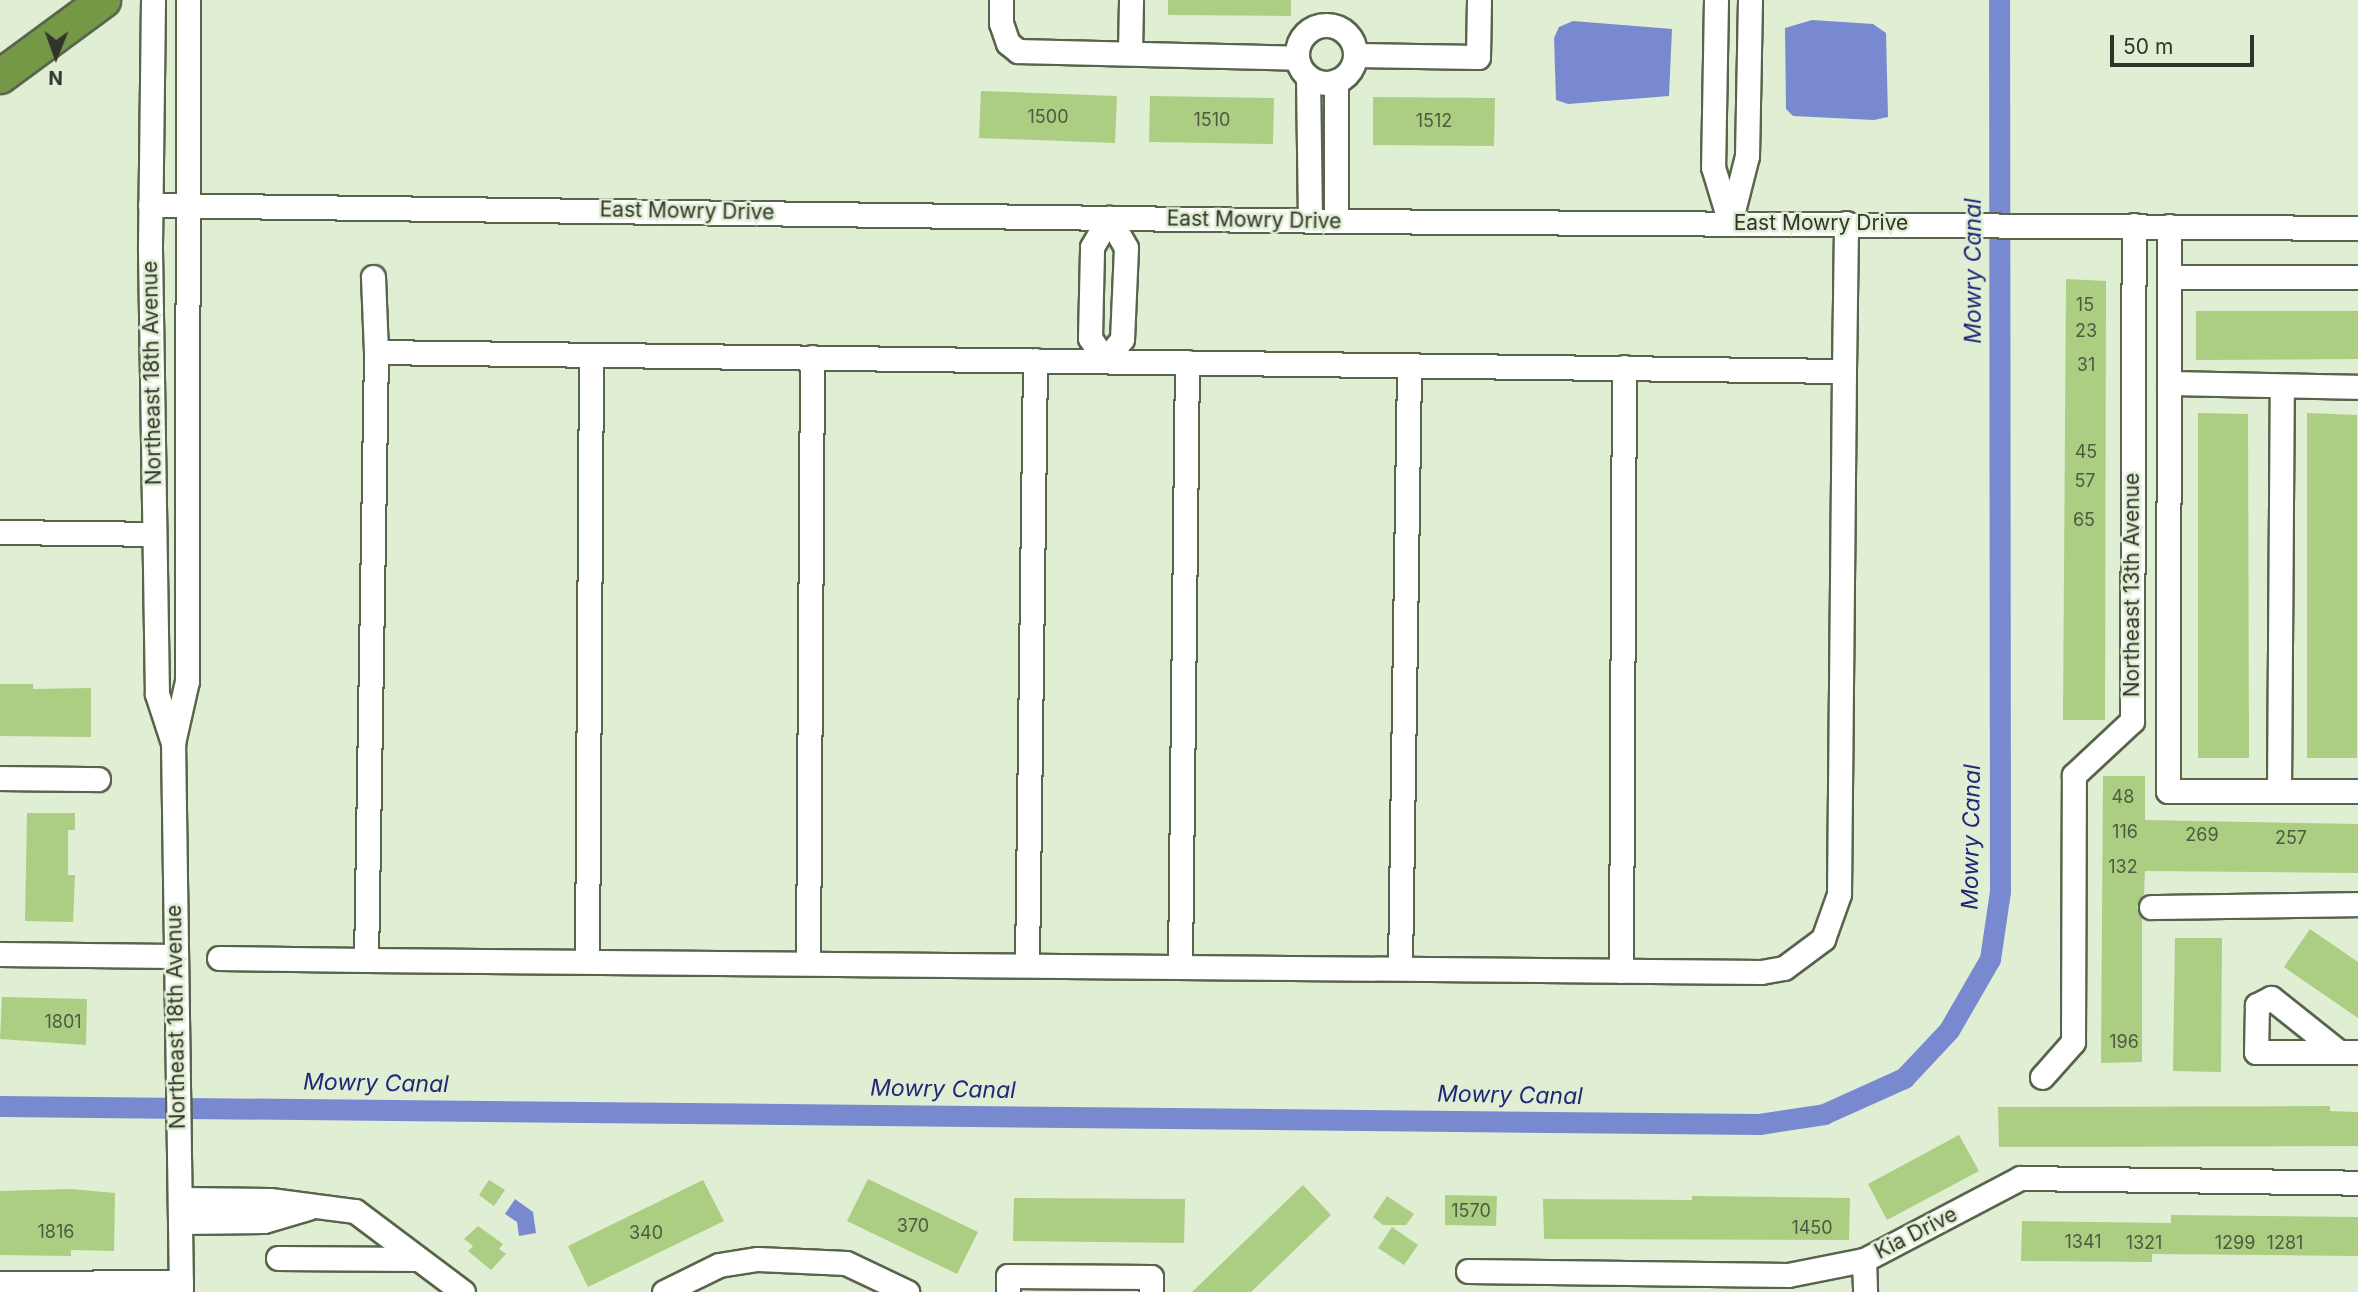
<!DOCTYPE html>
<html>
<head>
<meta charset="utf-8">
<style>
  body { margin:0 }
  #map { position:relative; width:2358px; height:1292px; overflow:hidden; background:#e0eed3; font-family:Inter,sans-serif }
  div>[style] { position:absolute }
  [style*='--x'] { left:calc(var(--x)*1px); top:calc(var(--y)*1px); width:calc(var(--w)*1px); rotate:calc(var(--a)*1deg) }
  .water>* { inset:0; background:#7989cf }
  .canal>* { height:21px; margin:-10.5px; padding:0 10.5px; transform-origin:10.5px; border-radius:10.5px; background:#7989cf }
  .building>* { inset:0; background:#abce82 }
  .roads { filter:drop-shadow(2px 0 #58644c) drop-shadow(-2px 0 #58644c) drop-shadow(0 2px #58644c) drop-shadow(0 -2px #58644c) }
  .minor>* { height:23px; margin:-11.5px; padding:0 11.5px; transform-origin:11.5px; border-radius:11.5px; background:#fff }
  .minor>.ring { margin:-11.5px; padding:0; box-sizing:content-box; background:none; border:23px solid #fff; border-radius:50% }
  .highway>* { height:33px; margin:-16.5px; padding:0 16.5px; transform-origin:16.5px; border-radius:16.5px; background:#759847 }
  span { translate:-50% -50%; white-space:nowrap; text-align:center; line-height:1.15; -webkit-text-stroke:5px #e0eed3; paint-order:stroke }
  .number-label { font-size:18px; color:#4f5b41 }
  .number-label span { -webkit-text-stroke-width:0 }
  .street-label { font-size:21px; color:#30352b }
  .water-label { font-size:23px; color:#212678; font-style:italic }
  .north { position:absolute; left:21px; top:21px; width:70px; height:70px; -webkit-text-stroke:5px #e0eed3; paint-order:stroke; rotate:181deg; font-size:19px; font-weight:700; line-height:28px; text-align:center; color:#30352b }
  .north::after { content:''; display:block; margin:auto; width:24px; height:32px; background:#30352b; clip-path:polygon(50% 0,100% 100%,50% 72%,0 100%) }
  .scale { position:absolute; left:2110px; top:35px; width:144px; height:32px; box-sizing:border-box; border:4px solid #30352b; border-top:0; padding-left:9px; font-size:21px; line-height:24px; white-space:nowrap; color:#30352b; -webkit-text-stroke:5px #e0eed3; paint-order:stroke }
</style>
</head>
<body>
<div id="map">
  <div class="water">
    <div style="clip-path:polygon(1812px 20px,1873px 24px,1886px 33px,1888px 117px,1874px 120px,1793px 116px,1786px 109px,1785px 28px)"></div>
    <div style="clip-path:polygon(1573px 21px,1672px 29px,1669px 96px,1568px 104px,1556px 100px,1554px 38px,1559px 27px)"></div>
    <div style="clip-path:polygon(515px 1199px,533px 1212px,536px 1233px,519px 1236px,517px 1222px,505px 1214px)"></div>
  </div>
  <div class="canal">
    <div style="--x:0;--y:1106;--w:1759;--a:0.59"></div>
    <div style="--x:1759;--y:1124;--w:66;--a:-8.7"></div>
    <div style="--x:1824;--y:1114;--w:88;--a:-24.2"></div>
    <div style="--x:1904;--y:1078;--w:66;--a:-46.8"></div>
    <div style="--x:1949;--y:1030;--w:82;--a:-60"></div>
    <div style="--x:1990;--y:959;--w:69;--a:-81.6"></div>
    <div style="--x:2000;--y:891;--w:891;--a:-90.06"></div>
  </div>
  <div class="building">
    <div style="clip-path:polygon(1168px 0,1291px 0,1291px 16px,1168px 15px)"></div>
    <div style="clip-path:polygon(981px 91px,1117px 96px,1115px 143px,979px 138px)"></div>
    <div style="clip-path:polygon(1150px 96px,1274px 98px,1273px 144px,1149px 142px)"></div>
    <div style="clip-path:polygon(1373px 97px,1495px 98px,1494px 146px,1373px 145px)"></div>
    <div style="clip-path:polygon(2066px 279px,2106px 281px,2105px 720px,2063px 720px)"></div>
    <div style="clip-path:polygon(2196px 311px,2358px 311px,2358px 359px,2196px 360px)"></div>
    <div style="clip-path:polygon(2198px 413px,2248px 414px,2249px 758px,2198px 758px)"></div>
    <div style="clip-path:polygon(2307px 413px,2357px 415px,2357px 758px,2307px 758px)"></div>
    <div style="clip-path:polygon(0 684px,33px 684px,33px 689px,91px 688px,91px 737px,0 736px)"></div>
    <div style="clip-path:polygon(2103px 776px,2145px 776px,2145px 820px,2358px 824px,2358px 873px,2145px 871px,2144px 895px,2137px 907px,2142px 917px,2142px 1062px,2101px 1063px)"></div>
    <div style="clip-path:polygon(27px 813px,75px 813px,75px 830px,68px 830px,68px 875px,75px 875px,73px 922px,25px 921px)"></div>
    <div style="clip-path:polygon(2310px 929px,2358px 962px,2358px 1018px,2284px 967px)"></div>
    <div style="clip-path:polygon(2175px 938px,2222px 938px,2221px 1072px,2173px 1071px)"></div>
    <div style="clip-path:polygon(2px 997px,87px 999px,86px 1045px,0 1039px)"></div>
    <div style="clip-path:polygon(2330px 1106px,2330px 1111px,2358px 1112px,2358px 1146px,1999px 1147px,1998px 1107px)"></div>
    <div style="clip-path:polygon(1959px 1135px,1979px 1171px,1887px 1220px,1868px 1184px)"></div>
    <div style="clip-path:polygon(868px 1179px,978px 1232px,957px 1274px,847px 1221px)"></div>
    <div style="clip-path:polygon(489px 1180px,505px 1190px,494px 1206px,479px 1195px)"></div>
    <div style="clip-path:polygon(703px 1180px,724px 1221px,588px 1287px,568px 1246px)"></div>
    <div style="clip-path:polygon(1303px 1185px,1331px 1215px,1251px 1292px,1192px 1292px)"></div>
    <div style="clip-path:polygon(71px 1189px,115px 1193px,114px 1251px,71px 1250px,71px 1256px,0 1255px,0 1191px)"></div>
    <div style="clip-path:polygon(1445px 1195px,1497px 1196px,1496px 1226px,1445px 1225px)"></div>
    <div style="clip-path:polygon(1387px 1196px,1414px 1214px,1406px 1225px,1383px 1225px,1373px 1217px)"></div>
    <div style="clip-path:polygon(1692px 1196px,1850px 1198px,1849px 1240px,1544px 1239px,1543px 1199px,1692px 1200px)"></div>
    <div style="clip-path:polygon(1014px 1198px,1185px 1199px,1184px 1243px,1013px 1241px)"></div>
    <div style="clip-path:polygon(2171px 1215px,2358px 1217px,2358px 1256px,2152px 1254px,2152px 1262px,2021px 1261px,2022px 1221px,2171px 1223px)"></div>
    <div style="clip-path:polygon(478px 1226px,503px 1244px,499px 1249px,506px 1254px,491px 1270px,468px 1251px,473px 1246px,464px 1239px)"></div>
    <div style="clip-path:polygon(1392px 1227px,1418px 1245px,1404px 1265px,1378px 1248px)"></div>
  </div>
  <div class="roads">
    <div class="minor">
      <div style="--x:153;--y:0;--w:250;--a:90.7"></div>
      <div style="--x:150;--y:250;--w:444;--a:89.1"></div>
      <div style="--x:157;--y:694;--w:52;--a:71.9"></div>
      <div style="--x:1001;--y:0;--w:23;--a:90"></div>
      <div style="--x:1001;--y:23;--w:21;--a:71"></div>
      <div style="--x:1008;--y:43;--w:13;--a:39"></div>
      <div style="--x:1018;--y:51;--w:279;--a:1.4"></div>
      <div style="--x:1716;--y:0;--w:167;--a:91"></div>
      <div style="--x:1713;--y:167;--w:59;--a:73.1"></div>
      <div class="ring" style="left:1297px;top:25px;width:35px;height:35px"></div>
      <div style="--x:1130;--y:53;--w:53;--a:-88.9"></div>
      <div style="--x:1356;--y:55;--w:122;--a:0.9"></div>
      <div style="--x:1478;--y:57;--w:57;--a:-89"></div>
      <div style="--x:1308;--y:77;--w:143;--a:89.2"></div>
      <div style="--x:150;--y:205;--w:1186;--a:0.77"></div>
      <div style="--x:1336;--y:221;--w:1022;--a:0.39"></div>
      <div style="--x:1109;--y:218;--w:34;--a:60"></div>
      <div style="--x:1126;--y:248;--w:91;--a:92.5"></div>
      <div style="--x:1122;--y:339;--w:28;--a:128"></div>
      <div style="--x:1105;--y:361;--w:27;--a:-123"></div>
      <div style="--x:1090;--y:338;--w:91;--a:-88.7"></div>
      <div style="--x:1092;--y:247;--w:34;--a:-60"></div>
      <div style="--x:1336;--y:221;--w:140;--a:-90"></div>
      <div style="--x:1730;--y:223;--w:69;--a:-75.8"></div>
      <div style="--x:1747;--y:156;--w:156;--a:-88.9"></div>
      <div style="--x:2169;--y:226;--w:565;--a:90.1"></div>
      <div style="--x:2168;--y:791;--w:190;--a:0"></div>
      <div style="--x:373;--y:277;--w:75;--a:87.7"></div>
      <div style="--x:2169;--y:277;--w:189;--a:0"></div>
      <div style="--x:1844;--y:371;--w:1468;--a:-179.26"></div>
      <div style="--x:376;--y:352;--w:608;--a:90.94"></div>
      <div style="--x:366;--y:960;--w:1395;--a:0.49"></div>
      <div style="--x:1761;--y:972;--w:23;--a:-10"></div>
      <div style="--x:1784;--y:968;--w:49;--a:-36.6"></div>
      <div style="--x:1823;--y:939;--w:48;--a:-70.4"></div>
      <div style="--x:1839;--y:894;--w:523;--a:-89.45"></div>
      <div style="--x:1844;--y:371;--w:148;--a:-89.2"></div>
      <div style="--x:2169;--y:383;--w:189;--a:1.2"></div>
      <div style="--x:0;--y:532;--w:154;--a:0.7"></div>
      <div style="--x:0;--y:778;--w:98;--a:0.6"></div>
      <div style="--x:2279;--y:791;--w:405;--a:-89.6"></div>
      <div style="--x:2151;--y:907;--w:207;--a:-0.8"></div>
      <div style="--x:0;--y:954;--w:173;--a:0.7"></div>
      <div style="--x:219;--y:958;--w:147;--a:0.8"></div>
      <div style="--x:587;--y:960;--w:605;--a:-89.62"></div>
      <div style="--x:808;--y:962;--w:605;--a:-89.62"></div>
      <div style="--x:1027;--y:964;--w:604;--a:-89.24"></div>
      <div style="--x:1180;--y:966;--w:604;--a:-89.34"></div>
      <div style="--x:1400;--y:968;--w:603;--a:-89.14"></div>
      <div style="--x:1621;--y:971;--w:604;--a:-89.72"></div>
      <div style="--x:2339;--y:1052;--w:87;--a:-141.5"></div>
      <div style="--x:2271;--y:998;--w:16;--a:153"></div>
      <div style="--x:2257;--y:1005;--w:47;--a:91.2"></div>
      <div style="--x:2256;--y:1052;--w:102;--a:0"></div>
      <div style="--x:2042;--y:1077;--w:47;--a:-48.5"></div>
      <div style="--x:2073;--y:1042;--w:267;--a:-89.8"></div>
      <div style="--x:2074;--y:775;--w:79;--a:-43"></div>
      <div style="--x:2132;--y:721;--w:496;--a:-89.8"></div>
      <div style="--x:180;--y:1199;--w:90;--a:0.6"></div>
      <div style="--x:270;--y:1200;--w:86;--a:7.4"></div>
      <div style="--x:355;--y:1211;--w:135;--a:36.9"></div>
      <div style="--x:180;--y:1222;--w:84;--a:-0.7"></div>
      <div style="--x:264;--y:1221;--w:46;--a:-16.5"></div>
      <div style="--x:278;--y:1258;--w:140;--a:0.4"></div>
      <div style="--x:1864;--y:1260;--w:32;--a:88"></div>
      <div style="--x:1468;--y:1271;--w:320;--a:0.7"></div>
      <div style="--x:1788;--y:1275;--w:77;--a:-11.2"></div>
      <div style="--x:1864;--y:1260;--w:176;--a:-27.7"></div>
      <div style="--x:2020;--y:1178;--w:338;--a:0.8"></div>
      <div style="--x:0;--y:1283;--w:181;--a:-0.3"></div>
      <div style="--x:181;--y:1292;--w:549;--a:-90.83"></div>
      <div style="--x:173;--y:743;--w:64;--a:-77.3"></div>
      <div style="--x:187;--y:681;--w:681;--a:-89.92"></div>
      <div style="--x:664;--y:1292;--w:61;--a:-26.1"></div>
      <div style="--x:719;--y:1265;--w:39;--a:-9"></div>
      <div style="--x:758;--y:1259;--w:88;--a:2.6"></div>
      <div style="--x:846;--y:1263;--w:68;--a:25.4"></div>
      <div style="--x:1008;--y:1292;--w:16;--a:-90"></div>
      <div style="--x:1008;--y:1276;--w:143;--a:0.4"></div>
      <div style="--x:1151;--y:1277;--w:15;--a:90"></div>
    </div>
    <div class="highway">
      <div style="--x:0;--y:76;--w:128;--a:-36.4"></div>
    </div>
  </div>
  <div class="number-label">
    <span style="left:1048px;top:117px">1500</span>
    <span style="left:1212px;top:120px">1510</span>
    <span style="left:1434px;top:121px">1512</span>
    <span style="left:2085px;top:305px">15</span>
    <span style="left:2086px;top:331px">23</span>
    <span style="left:2086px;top:365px">31</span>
    <span style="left:2086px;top:452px">45</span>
    <span style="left:2085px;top:481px">57</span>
    <span style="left:2084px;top:520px">65</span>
    <span style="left:2123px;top:797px">48</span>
    <span style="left:2125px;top:832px">116</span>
    <span style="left:2202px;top:835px">269</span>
    <span style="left:2291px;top:838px">257</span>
    <span style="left:2123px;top:867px">132</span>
    <span style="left:63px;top:1022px">1801</span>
    <span style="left:2124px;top:1042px">196</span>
    <span style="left:1471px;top:1211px">1570</span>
    <span style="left:913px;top:1226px">370</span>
    <span style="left:1812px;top:1228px">1450</span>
    <span style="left:56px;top:1232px">1816</span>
    <span style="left:646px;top:1233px">340</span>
    <span style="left:2083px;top:1242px">1341</span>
    <span style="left:2144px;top:1243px">1321</span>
    <span style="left:2235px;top:1243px">1299</span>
    <span style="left:2285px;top:1243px">1281</span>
  </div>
  <div class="street-label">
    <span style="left:687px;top:211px;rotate:1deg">East Mowry Drive</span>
    <span style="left:1254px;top:220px;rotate:1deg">East Mowry Drive</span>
    <span style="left:1821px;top:223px">East Mowry Drive</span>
    <span style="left:152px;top:373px;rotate:-91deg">Northeast 18th Avenue</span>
    <span style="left:2132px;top:585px;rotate:-90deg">Northeast 13th Avenue</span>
    <span style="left:176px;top:1017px;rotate:-91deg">Northeast 18th Avenue</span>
    <span style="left:1916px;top:1233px;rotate:-27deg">Kia Drive</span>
  </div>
  <div class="water-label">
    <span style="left:1973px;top:271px;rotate:-90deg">Mowry Canal</span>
    <span style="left:1971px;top:837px;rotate:-89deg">Mowry Canal</span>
    <span style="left:376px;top:1083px;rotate:1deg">Mowry Canal</span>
    <span style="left:943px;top:1089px;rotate:1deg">Mowry Canal</span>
    <span style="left:1510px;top:1095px;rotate:1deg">Mowry Canal</span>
  </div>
  <div class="north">N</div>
  <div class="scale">50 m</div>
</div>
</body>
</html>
